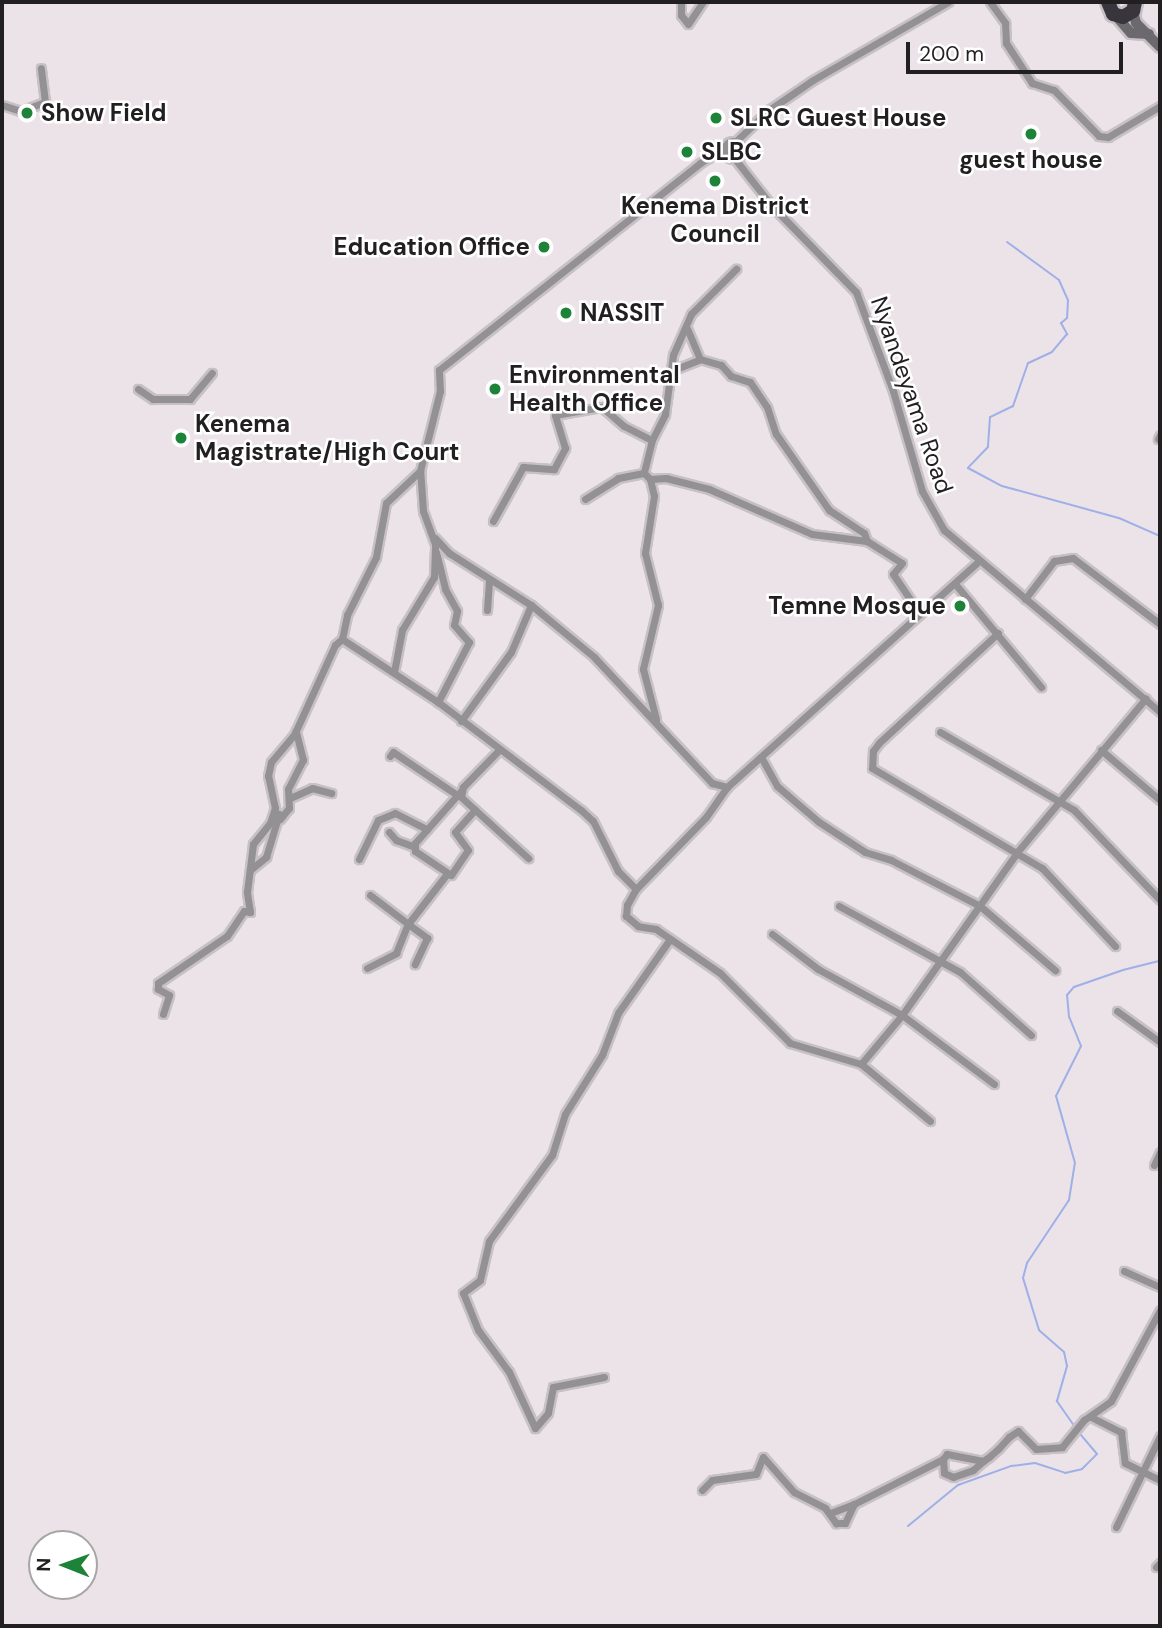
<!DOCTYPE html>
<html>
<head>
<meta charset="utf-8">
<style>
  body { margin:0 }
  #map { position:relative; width:1162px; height:1628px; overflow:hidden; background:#ebe3e8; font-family:"DM Sans",sans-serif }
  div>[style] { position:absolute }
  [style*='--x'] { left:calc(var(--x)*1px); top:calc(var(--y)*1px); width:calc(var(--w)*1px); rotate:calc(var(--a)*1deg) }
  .stream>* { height:2px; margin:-1px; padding:0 1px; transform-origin:1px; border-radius:1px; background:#9fafe7 }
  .roads { filter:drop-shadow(2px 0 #c7c0c4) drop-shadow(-2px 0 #c7c0c4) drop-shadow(0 2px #c7c0c4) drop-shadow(0 -2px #c7c0c4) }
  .street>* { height:7px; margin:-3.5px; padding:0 3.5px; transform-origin:3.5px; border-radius:3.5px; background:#939194 }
  .street>.ring { margin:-3.5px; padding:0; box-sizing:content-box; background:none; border:7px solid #939194; border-radius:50% }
  .secondary>* { height:10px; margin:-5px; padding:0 5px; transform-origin:5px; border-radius:5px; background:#6b696e }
  .highway>* { height:14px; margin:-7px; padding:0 7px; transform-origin:7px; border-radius:7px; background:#38363c }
  .dots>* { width:19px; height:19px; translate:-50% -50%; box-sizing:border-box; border:4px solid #fff; border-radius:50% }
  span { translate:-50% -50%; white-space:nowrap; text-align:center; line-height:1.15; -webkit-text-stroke:5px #fff; paint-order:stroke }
  .poi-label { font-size:24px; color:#221f21; font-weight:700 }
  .left { translate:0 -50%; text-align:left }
  .right { translate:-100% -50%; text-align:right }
  .street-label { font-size:24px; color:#221f21 }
  .frame { position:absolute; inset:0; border:4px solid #221f21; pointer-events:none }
  .north { position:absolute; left:28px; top:1530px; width:70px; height:70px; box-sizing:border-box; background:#fff; border:2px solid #a7a5a6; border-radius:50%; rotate:271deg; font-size:19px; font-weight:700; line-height:28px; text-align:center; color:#221f21 }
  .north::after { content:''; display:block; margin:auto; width:24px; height:32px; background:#1c8338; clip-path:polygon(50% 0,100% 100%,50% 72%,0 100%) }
  .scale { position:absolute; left:906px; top:42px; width:217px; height:32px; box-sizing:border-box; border:4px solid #221f21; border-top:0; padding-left:9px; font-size:21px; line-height:24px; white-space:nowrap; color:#221f21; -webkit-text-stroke:5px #fff; paint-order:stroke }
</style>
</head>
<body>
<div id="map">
  <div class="stream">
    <div style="--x:1007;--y:242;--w:64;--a:36.2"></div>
    <div style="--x:1059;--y:280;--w:22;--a:66"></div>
    <div style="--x:1068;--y:300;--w:18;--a:93"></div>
    <div style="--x:1067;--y:318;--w:8;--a:140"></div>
    <div style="--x:1061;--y:323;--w:13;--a:61"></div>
    <div style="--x:1067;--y:334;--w:23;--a:130"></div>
    <div style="--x:1052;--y:352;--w:26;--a:155"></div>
    <div style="--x:1028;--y:363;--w:46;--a:109.2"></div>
    <div style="--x:1013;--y:406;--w:25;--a:154"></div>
    <div style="--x:990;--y:417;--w:30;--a:94"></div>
    <div style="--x:988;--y:447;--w:29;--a:134"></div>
    <div style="--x:968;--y:468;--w:38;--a:28"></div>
    <div style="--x:1002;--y:486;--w:121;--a:15.3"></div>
    <div style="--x:1119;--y:518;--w:45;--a:23.7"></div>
    <div style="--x:1075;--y:1427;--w:32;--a:-125"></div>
    <div style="--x:1057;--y:1401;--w:36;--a:-74"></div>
    <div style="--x:1067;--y:1366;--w:14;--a:-102"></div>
    <div style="--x:1064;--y:1352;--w:33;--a:-139"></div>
    <div style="--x:1039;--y:1330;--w:54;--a:-107.1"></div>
    <div style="--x:1023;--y:1278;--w:16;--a:-75"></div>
    <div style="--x:1027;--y:1263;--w:76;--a:-56.3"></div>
    <div style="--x:1069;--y:1200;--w:37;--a:-81"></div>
    <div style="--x:1075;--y:1163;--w:70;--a:-105.8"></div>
    <div style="--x:1056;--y:1096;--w:56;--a:-63.4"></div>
    <div style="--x:1081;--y:1046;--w:31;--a:-112"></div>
    <div style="--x:1069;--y:1017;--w:22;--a:-95"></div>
    <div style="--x:1067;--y:995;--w:11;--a:-49"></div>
    <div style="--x:1074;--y:987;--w:52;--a:-19.1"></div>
    <div style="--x:1123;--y:970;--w:38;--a:-14"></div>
    <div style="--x:908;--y:1526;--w:65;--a:-39.4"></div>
    <div style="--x:958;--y:1485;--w:56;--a:-19.7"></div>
    <div style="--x:1011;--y:1466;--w:24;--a:-7"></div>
    <div style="--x:1035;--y:1463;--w:32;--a:18"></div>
    <div style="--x:1065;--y:1473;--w:17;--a:-13"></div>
    <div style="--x:1082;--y:1469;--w:21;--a:-45"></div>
    <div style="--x:1097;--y:1454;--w:30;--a:-130"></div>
  </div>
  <div class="roads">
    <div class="street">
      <div style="--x:681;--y:2;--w:13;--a:90"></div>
      <div style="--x:681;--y:15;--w:11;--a:52"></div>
      <div style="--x:688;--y:24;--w:27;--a:-56"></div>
      <div style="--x:990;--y:2;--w:26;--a:54"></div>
      <div style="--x:1005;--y:23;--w:20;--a:87"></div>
      <div style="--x:1006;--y:43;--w:48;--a:57"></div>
      <div style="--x:1032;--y:83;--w:23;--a:18"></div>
      <div style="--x:1054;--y:90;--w:64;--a:45.6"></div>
      <div style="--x:1099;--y:136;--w:9;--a:6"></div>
      <div style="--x:1108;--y:137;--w:61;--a:-30.8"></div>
      <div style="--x:2;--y:105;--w:20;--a:18"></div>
      <div style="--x:21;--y:111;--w:26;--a:-21"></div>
      <div style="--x:45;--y:102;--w:34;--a:-97"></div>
      <div class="ring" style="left:724px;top:141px;width:11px;height:11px"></div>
      <div style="--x:735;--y:142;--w:47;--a:-43.3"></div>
      <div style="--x:769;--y:110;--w:53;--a:-34.3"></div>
      <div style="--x:813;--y:80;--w:156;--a:-30"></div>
      <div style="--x:735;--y:159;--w:58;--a:52"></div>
      <div style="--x:771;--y:205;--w:122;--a:45.7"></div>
      <div style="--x:856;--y:292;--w:106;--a:69.5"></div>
      <div style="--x:893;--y:391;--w:104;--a:73.8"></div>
      <div style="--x:922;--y:491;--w:45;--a:60.6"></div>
      <div style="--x:944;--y:530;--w:282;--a:40.1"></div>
      <div style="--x:700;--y:359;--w:22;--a:16"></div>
      <div style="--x:721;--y:365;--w:15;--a:48"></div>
      <div style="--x:731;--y:376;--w:20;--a:18"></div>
      <div style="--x:750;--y:382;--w:30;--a:56"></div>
      <div style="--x:767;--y:407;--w:28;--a:72"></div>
      <div style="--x:776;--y:434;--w:93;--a:55.1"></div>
      <div style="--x:829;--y:510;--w:42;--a:33.3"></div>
      <div style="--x:864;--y:533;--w:9;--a:69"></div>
      <div style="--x:671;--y:371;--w:31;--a:-22"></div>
      <div style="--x:700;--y:359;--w:33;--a:-113"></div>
      <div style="--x:138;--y:389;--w:18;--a:34"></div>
      <div style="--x:153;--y:399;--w:37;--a:0"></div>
      <div style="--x:190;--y:399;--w:34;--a:-50"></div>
      <div style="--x:1158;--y:439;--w:4;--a:-63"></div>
      <div style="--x:652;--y:440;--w:29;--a:-63"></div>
      <div style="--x:665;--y:414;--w:60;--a:-82.3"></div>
      <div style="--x:673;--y:355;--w:45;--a:-66.3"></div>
      <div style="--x:691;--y:314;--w:64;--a:-45"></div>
      <div style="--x:650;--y:479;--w:17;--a:77"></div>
      <div style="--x:654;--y:496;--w:58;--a:99"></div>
      <div style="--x:645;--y:553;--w:54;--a:76"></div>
      <div style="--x:658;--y:605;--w:66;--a:103.2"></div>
      <div style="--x:643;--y:669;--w:52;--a:75.4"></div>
      <div style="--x:585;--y:499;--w:39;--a:-32"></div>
      <div style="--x:618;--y:478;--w:26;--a:-11"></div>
      <div style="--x:644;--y:473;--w:8;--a:45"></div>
      <div style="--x:650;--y:479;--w:16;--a:-4"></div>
      <div style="--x:666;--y:478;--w:44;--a:14.3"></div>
      <div style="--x:709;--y:489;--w:112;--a:23.6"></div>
      <div style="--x:812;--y:534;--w:55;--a:7.3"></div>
      <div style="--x:867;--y:541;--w:41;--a:32.2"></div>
      <div style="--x:902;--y:563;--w:14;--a:129"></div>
      <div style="--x:893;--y:574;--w:48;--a:56"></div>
      <div style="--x:493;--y:521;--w:62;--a:-60.9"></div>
      <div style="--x:523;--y:467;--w:31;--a:4"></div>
      <div style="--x:554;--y:469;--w:24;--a:-62"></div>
      <div style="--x:565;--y:448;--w:34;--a:-107"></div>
      <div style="--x:555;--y:415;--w:48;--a:-9.7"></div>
      <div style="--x:602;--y:407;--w:29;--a:41"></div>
      <div style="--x:624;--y:426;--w:31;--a:27"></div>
      <div style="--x:652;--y:440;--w:34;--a:104"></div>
      <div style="--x:435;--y:538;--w:21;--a:47"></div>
      <div style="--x:449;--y:553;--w:97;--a:32.4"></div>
      <div style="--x:436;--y:552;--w:38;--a:76"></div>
      <div style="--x:445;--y:589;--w:25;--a:61"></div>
      <div style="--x:457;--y:611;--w:14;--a:102"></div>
      <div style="--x:454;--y:625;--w:23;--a:49"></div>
      <div style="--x:469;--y:642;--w:68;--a:117.3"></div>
      <div style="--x:956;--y:585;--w:133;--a:50.2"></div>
      <div style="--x:1025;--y:599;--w:48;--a:-52.7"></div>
      <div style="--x:1054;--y:561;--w:19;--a:-9"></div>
      <div style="--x:1073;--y:558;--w:109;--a:37.2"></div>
      <div style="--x:487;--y:610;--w:31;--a:-86"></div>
      <div style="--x:998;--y:633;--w:162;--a:137.3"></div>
      <div style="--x:879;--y:743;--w:10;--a:127"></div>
      <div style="--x:873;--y:751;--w:17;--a:93"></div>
      <div style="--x:872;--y:768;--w:197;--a:30.5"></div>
      <div style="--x:1042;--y:868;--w:107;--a:46.9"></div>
      <div style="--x:342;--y:639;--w:115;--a:33.3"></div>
      <div style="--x:438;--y:702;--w:179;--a:37.1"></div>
      <div style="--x:581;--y:810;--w:16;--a:43"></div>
      <div style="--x:593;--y:821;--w:56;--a:63.4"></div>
      <div style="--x:618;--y:871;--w:25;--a:45"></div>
      <div style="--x:394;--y:672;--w:43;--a:-79.2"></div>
      <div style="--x:402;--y:630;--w:62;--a:-58.9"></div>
      <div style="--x:434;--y:577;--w:33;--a:-88"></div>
      <div style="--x:435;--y:544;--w:35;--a:-110"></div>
      <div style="--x:423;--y:511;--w:39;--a:-94"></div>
      <div style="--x:461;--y:721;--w:85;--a:-54.1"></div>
      <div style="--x:511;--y:652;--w:51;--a:-66.9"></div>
      <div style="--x:531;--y:605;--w:82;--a:39.5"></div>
      <div style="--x:594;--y:657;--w:173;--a:46.9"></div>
      <div style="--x:712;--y:783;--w:16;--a:15"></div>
      <div style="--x:940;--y:732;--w:155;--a:30.2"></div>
      <div style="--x:1074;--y:810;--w:124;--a:46.3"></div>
      <div style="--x:499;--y:750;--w:52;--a:134.2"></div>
      <div style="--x:463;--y:787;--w:10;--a:101"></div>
      <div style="--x:461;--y:797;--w:91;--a:42.3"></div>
      <div style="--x:1101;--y:750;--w:77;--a:40.3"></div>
      <div style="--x:390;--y:756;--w:5;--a:-53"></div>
      <div style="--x:393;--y:752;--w:77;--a:33.9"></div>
      <div style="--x:761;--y:757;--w:33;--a:61"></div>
      <div style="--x:777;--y:786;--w:55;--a:40.6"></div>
      <div style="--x:819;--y:822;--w:55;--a:33.1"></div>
      <div style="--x:865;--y:852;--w:27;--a:17"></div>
      <div style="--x:891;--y:860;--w:100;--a:27.3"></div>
      <div style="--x:980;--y:906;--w:99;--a:40.5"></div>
      <div style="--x:460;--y:792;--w:68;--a:131.4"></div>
      <div style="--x:415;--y:843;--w:8;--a:90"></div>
      <div style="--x:415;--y:851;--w:43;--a:33.7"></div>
      <div style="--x:451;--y:875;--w:30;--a:-56"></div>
      <div style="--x:468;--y:850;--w:22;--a:-126"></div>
      <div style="--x:455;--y:832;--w:30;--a:-48"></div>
      <div style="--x:290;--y:798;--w:24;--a:-24"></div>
      <div style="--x:312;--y:788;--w:20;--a:15"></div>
      <div style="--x:280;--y:819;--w:14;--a:-51"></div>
      <div style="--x:289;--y:808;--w:19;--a:-93"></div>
      <div style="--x:288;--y:789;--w:33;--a:-63"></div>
      <div style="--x:303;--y:760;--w:30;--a:-104"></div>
      <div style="--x:389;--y:832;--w:11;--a:49"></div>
      <div style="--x:396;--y:840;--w:20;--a:20"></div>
      <div style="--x:359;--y:859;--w:43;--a:-64"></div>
      <div style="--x:378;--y:820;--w:18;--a:-22"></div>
      <div style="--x:395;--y:813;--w:36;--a:27"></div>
      <div style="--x:250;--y:870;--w:21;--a:-39"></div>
      <div style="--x:266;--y:857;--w:45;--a:-73.2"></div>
      <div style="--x:370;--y:895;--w:48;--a:37.3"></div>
      <div style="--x:408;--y:924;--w:62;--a:-52.2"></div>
      <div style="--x:839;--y:906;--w:138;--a:28.6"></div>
      <div style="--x:960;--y:972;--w:95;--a:41.6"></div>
      <div style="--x:772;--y:934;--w:58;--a:37.3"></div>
      <div style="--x:818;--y:969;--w:96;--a:28.7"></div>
      <div style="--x:902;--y:1015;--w:115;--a:36.9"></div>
      <div style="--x:367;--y:968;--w:33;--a:-27"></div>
      <div style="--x:396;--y:953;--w:31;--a:-68"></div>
      <div style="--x:408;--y:924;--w:24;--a:36"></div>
      <div style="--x:427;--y:938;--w:29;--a:115"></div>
      <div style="--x:1117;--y:1011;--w:53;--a:35.8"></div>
      <div style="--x:163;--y:1014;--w:20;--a:-72"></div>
      <div style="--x:169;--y:995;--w:13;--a:-151"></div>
      <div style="--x:158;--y:989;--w:6;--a:-90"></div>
      <div style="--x:158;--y:983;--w:83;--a:-34.3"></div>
      <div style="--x:227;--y:936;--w:30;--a:-56"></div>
      <div style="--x:244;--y:911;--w:6;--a:9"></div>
      <div style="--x:250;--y:912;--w:20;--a:-99"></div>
      <div style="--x:247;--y:892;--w:48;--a:-82.9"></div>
      <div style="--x:253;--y:844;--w:27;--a:-51"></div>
      <div style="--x:270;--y:823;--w:16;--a:-72"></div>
      <div style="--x:275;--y:808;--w:33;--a:-102"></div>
      <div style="--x:268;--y:776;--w:14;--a:-78"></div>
      <div style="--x:271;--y:762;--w:35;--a:-50"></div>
      <div style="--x:294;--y:735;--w:99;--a:-65.5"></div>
      <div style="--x:335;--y:645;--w:9;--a:-41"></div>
      <div style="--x:342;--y:639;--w:25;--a:-78"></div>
      <div style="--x:347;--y:615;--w:65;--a:-63.4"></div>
      <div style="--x:376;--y:557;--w:55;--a:-79.5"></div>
      <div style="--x:386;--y:503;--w:47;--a:-43.3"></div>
      <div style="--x:420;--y:471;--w:82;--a:-76"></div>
      <div style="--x:440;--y:391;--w:21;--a:-93"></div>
      <div style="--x:439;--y:370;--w:333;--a:-38.4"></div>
      <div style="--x:700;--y:163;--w:29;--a:-31"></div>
      <div style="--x:861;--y:1064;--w:64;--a:-50.1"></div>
      <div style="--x:902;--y:1015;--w:201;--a:-54.7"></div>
      <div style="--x:1018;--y:851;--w:199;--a:-50.1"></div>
      <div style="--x:930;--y:1121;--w:89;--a:-140.4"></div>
      <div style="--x:861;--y:1064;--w:74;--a:-163.5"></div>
      <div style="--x:790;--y:1043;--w:99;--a:-135"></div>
      <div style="--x:720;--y:973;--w:78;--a:-145.5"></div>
      <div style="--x:656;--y:929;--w:18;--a:-171"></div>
      <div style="--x:638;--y:926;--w:16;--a:-140"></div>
      <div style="--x:626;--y:916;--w:11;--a:-85"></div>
      <div style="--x:627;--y:905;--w:18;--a:-61"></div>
      <div style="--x:636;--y:889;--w:100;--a:-45.8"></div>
      <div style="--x:706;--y:817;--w:37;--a:-55"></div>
      <div style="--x:727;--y:787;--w:337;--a:-41.9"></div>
      <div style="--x:1154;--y:1165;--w:14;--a:-65"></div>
      <div style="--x:1124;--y:1271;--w:39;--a:24"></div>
      <div style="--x:604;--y:1377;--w:52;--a:168.9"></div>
      <div style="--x:553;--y:1387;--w:26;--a:101"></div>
      <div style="--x:548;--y:1413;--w:20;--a:131"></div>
      <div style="--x:535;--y:1428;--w:62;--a:-114.9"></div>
      <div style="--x:509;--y:1372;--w:52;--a:-126.4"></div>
      <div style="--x:478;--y:1330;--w:40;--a:-112"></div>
      <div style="--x:463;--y:1293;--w:21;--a:-37"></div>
      <div style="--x:480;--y:1280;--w:40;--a:-77"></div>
      <div style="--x:489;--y:1241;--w:107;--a:-53.8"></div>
      <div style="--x:552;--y:1155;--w:43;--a:-72.4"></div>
      <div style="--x:565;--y:1114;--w:70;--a:-57.9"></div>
      <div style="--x:602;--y:1055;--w:45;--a:-69.1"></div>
      <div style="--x:618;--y:1013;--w:90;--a:-54.9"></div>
      <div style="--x:1091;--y:1417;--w:34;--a:27"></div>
      <div style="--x:1121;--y:1432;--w:31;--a:83"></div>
      <div style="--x:1125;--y:1463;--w:39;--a:26"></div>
      <div style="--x:983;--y:1461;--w:37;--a:-169"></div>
      <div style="--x:947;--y:1454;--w:6;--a:129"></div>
      <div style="--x:943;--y:1459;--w:14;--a:86"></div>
      <div style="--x:944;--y:1473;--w:10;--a:24"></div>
      <div style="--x:953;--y:1477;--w:21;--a:-19"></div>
      <div style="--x:973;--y:1470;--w:13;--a:-42"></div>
      <div style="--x:983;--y:1461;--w:7;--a:-34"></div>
      <div style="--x:989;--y:1457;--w:13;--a:-42"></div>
      <div style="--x:999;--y:1448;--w:15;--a:-48"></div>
      <div style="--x:1009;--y:1437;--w:11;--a:-34"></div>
      <div style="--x:1018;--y:1431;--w:25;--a:45"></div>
      <div style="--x:1036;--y:1449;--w:26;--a:-4"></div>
      <div style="--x:1062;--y:1447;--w:35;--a:-51"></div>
      <div style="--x:1084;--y:1420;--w:33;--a:-35"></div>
      <div style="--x:1111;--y:1401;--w:103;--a:-61.7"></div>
      <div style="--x:702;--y:1490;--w:14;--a:-45"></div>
      <div style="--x:712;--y:1480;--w:44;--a:-7.8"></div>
      <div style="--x:756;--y:1474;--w:18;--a:-68"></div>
      <div style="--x:763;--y:1457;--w:47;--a:48.5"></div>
      <div style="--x:794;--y:1492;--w:35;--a:27"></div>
      <div style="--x:825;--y:1508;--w:19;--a:54"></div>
      <div style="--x:836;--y:1523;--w:9;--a:0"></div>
      <div style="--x:845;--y:1523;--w:21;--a:-65"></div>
      <div style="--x:854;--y:1504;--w:26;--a:159"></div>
      <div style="--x:854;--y:1504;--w:100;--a:-26.8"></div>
      <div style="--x:1116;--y:1527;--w:101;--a:-64.2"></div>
      <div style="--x:1156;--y:1567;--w:6;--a:-45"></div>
    </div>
    <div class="secondary">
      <div style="--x:1133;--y:11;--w:12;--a:76"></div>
      <div style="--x:1136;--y:23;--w:34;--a:45"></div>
      <div style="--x:1117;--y:17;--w:21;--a:49"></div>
      <div style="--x:1131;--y:33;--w:18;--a:3"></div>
    </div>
    <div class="highway">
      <div style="--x:1108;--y:2;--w:13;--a:67"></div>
      <div style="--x:1113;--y:14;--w:10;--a:17"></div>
      <div style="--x:1123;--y:17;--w:12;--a:-31"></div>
      <div style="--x:1133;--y:11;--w:9;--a:-77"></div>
    </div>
  </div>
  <div class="dots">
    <div style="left:27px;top:113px;background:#1c8338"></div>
    <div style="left:716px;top:118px;background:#1c8338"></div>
    <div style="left:1031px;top:134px;background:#1c8338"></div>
    <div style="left:687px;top:152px;background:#1c8338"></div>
    <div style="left:715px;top:181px;background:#1c8338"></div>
    <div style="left:544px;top:247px;background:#1c8338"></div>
    <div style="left:566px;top:313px;background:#1c8338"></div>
    <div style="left:495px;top:389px;background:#1c8338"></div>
    <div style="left:181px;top:438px;background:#1c8338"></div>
    <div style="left:960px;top:606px;background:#1c8338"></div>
  </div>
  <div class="poi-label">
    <span class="left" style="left:41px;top:113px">Show Field</span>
    <span class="left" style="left:730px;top:118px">SLRC Guest House</span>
    <span class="left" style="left:701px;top:152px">SLBC</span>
    <span style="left:1031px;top:160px">guest house</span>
    <span style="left:715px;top:220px">Kenema District<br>Council</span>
    <span class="right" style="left:530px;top:247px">Education Office</span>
    <span class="left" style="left:580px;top:313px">NASSIT</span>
    <span class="left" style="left:509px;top:389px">Environmental<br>Health Office</span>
    <span class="left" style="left:195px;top:438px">Kenema<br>Magistrate/High Court</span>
    <span class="right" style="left:946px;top:606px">Temne Mosque</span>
  </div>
  <div class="street-label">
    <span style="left:912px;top:395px;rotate:71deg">Nyandeyama Road</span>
  </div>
  <div class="frame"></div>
  <div class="north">N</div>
  <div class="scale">200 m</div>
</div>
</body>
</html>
